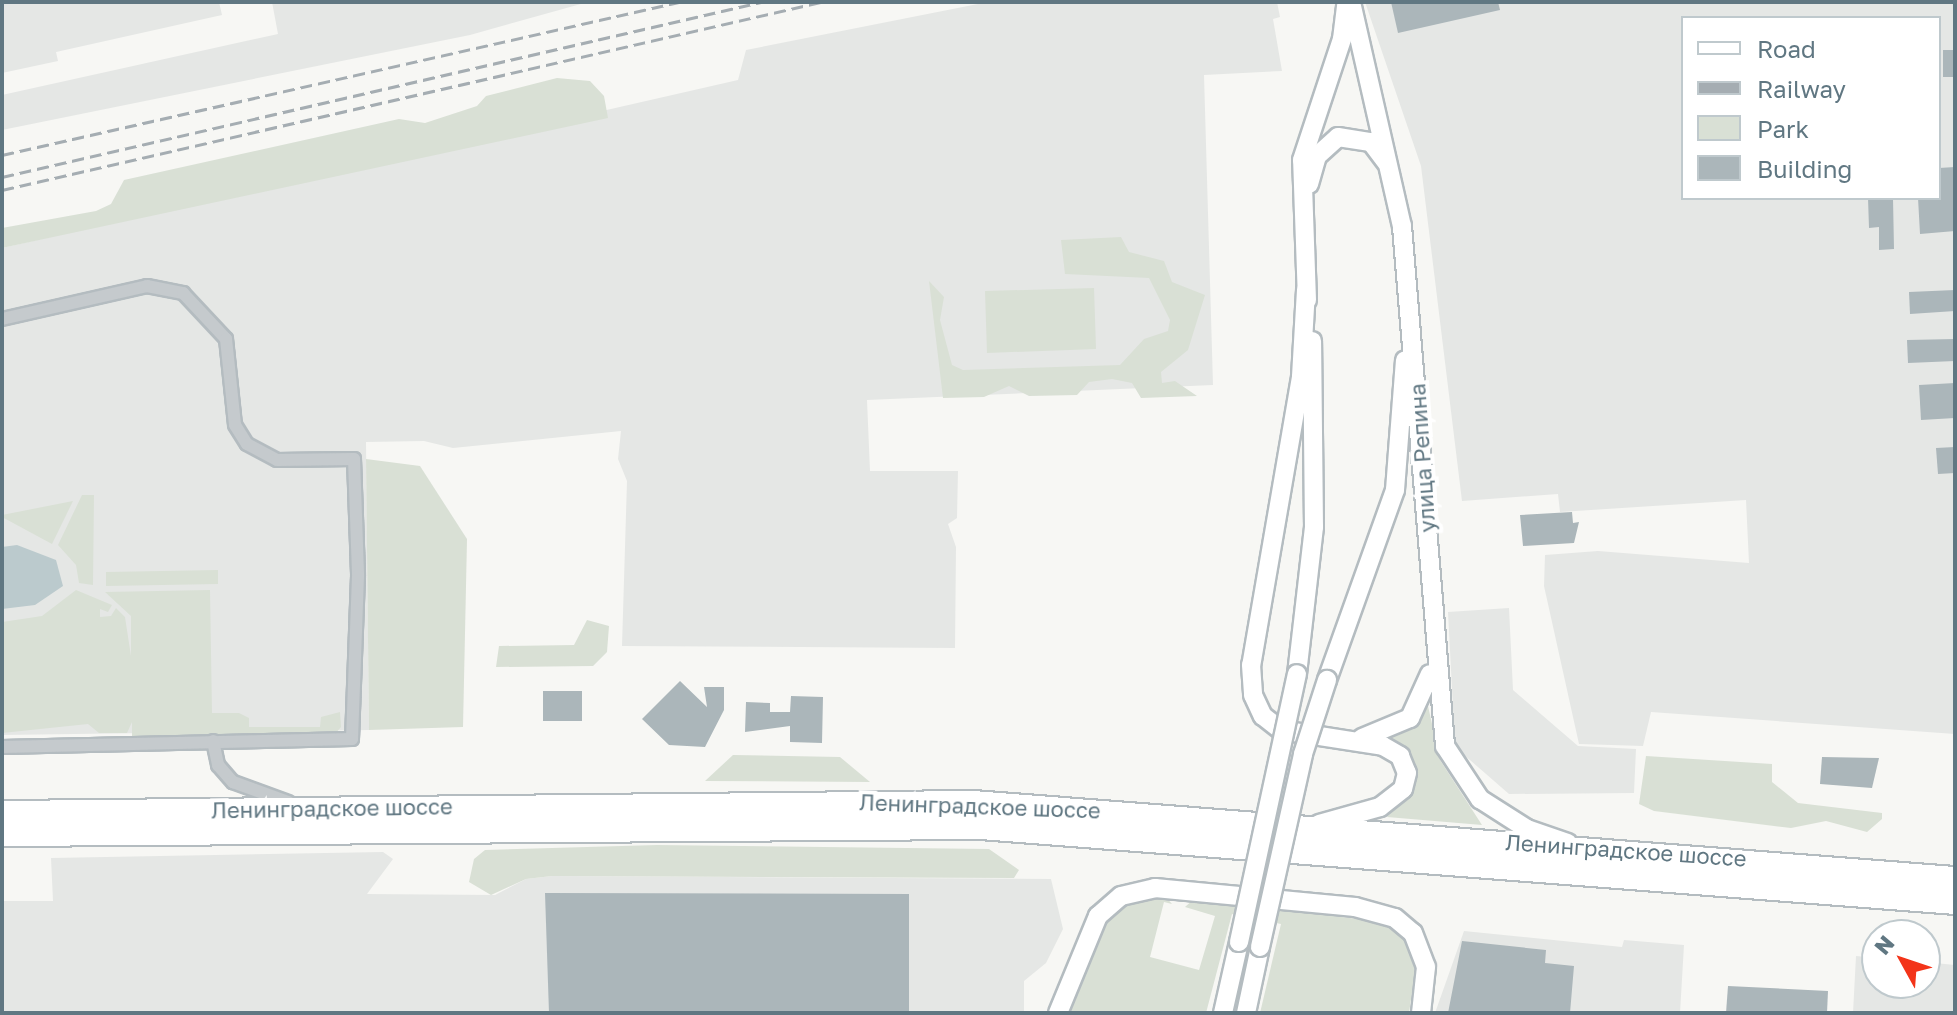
<!DOCTYPE html>
<html>
<head>
<meta charset="utf-8">
<style>
  body { margin:0 }
  #map { position:relative; width:1957px; height:1015px; overflow:hidden; background:#f7f7f4; font-family:"Golos Text",sans-serif }
  div>[style] { position:absolute }
  [style*='--x'] { left:calc(var(--x)*1px); top:calc(var(--y)*1px); width:calc(var(--w)*1px); rotate:calc(var(--a)*1deg) }
  .built>* { inset:0; background:#e5e7e5 }
  .green>* { inset:0; background:#d9e0d5 }
  .water>* { inset:0; background:#bbcacd }
  .building>* { inset:0; background:#abb6ba }
  .roads { filter:drop-shadow(2px 0 #b4bcc0) drop-shadow(-2px 0 #b4bcc0) drop-shadow(0 2px #b4bcc0) drop-shadow(0 -2px #b4bcc0) }
  .street>* { height:12px; margin:-6px; padding:0 6px; transform-origin:6px; border-radius:6px; background:#c5cacd }
  .secondary>* { height:18px; margin:-9px; padding:0 9px; transform-origin:9px; border-radius:9px; background:#fff }
  .highway>* { height:24px; margin:-12px; padding:0 12px; transform-origin:12px; border-radius:12px; background:#fff }
  .rail>* { height:3px; margin-top:-1.5px; transform-origin:0; background:repeating-linear-gradient(90deg,#a5adb2 0 12px,transparent 0 18px) }
  .bridges { filter:drop-shadow(2px 0 #b4bcc0) drop-shadow(-2px 0 #b4bcc0) drop-shadow(0 2px #b4bcc0) drop-shadow(0 -2px #b4bcc0) }
  .secondary-bridge>* { height:18px; margin:-9px; padding:0 9px; transform-origin:9px; border-radius:9px; background:#fff }
  span { translate:-50% -50%; white-space:nowrap; text-align:center; line-height:1.15; -webkit-text-stroke:8px #fff; paint-order:stroke }
  .street-label { font-size:22px; color:#607782 }
  .frame { position:absolute; inset:0; border:4px solid #607782; pointer-events:none }
  .legend { position:absolute; left:1681px; top:16px; width:260px; height:184px; box-sizing:border-box; background:#fff; border:2px solid #bfc9cd; margin:0; padding:10px 14px; list-style:none; font-size:24px; color:#607782 }
  .legend li { display:flex; align-items:center; gap:16px; height:40px }
  .legend b { width:40px; border:2px solid #bfc9cd }
  .north { position:absolute; left:1861px; top:919px; width:80px; height:80px; box-sizing:border-box; background:#fff; border:2px solid #bfc9cd; border-radius:50%; rotate:310deg; font-size:22px; font-weight:700; line-height:32px; text-align:center; color:#607782 }
  .north::after { content:''; display:block; margin:auto; width:28px; height:36px; background:#f33419; clip-path:polygon(50% 0,100% 100%,50% 72%,0 100%) }
</style>
</head>
<body>
<div id="map">
  <div class="built">
    <div style="clip-path:polygon(2px 2px,219px 2px,222px 15px,56px 52px,58px 61px,2px 73px)"></div>
    <div style="clip-path:polygon(272px 2px,588px 2px,470px 35px,2px 130px,2px 95px,278px 34px)"></div>
    <div style="clip-path:polygon(988px 2px,1277px 2px,1280px 17px,1273px 19px,1282px 71px,1204px 75px,1213px 385px,867px 400px,870px 471px,958px 471px,957px 518px,948px 524px,956px 547px,955px 648px,622px 646px,627px 481px,618px 459px,621px 431px,453px 448px,424px 441px,366px 442px,369px 730px,2px 735px,2px 248px,738px 80px,746px 50px)"></div>
    <div style="clip-path:polygon(evenodd,1365px 2px,1955px 2px,1955px 734px,1651px 712px,1643px 746px,1579px 744px,1544px 586px,1545px 555px,1598px 551px,1749px 563px,1746px 500px,1560px 512px,1558px 494px,1462px 501px,1421px 166px,1365px 2px,1683px 18px,1939px 18px,1939px 198px,1683px 198px,1683px 18px)"></div>
    <div style="clip-path:polygon(1509px 608px,1513px 690px,1578px 746px,1636px 749px,1634px 793px,1509px 794px,1455px 747px,1448px 612px)"></div>
    <div style="clip-path:polygon(383px 852px,393px 859px,367px 894px,495px 895px,526px 879px,552px 876px,1051px 879px,1063px 929px,1046px 963px,1024px 981px,1024px 1013px,2px 1013px,2px 901px,53px 901px,51px 858px)"></div>
    <div style="clip-path:polygon(1464px 931px,1622px 947px,1624px 940px,1684px 945px,1680px 1013px,1435px 1013px)"></div>
    <div style="clip-path:polygon(1856px 956px,1877px 958px,1877px 983px,1925px 983px,1925px 962px,1955px 965px,1955px 1013px,1853px 1013px)"></div>
  </div>
  <div class="green">
    <div style="clip-path:polygon(557px 78px,590px 81px,604px 96px,608px 118px,2px 248px,2px 228px,96px 211px,111px 204px,124px 180px,399px 119px,425px 123px,477px 106px,486px 96px)"></div>
    <div style="clip-path:polygon(1121px 237px,1129px 252px,1164px 261px,1172px 282px,1205px 295px,1188px 350px,1161px 372px,1162px 383px,1175px 381px,1197px 396px,1141px 398px,1132px 383px,1112px 379px,1089px 382px,1077px 395px,1029px 396px,1009px 386px,984px 397px,943px 398px,929px 281px,944px 297px,940px 320px,952px 365px,963px 370px,1120px 365px,1144px 339px,1168px 331px,1170px 320px,1149px 278px,1065px 274px,1061px 240px)"></div>
    <div style="clip-path:polygon(1094px 288px,1096px 349px,987px 353px,985px 291px)"></div>
    <div style="clip-path:polygon(366px 459px,420px 466px,467px 539px,463px 727px,369px 730px)"></div>
    <div style="clip-path:polygon(82px 495px,94px 495px,93px 585px,79px 583px,76px 565px,58px 545px)"></div>
    <div style="clip-path:polygon(73px 501px,52px 544px,2px 517px,2px 515px)"></div>
    <div style="clip-path:polygon(218px 570px,218px 584px,106px 586px,106px 572px)"></div>
    <div style="clip-path:polygon(76px 590px,112px 605px,108px 612px,100px 609px,100px 617px,111px 616px,116px 608px,125px 617px,131px 656px,131px 616px,105px 592px,210px 590px,212px 713px,239px 713px,249px 718px,249px 727px,320px 727px,321px 717px,340px 712px,341px 727px,335px 734px,132px 738px,132px 722px,127px 733px,99px 733px,88px 724px,2px 733px,2px 622px,42px 616px)"></div>
    <div style="clip-path:polygon(587px 620px,609px 626px,607px 652px,593px 666px,496px 667px,499px 646px,574px 645px)"></div>
    <div style="clip-path:polygon(1428px 706px,1440px 760px,1482px 825px,1387px 817px,1407px 794px,1413px 773px,1410px 753px,1387px 736px)"></div>
    <div style="clip-path:polygon(733px 755px,840px 757px,870px 782px,705px 781px)"></div>
    <div style="clip-path:polygon(1646px 756px,1772px 764px,1772px 782px,1798px 803px,1882px 813px,1882px 819px,1867px 832px,1826px 821px,1791px 828px,1654px 811px,1639px 804px)"></div>
    <div style="clip-path:polygon(657px 845px,989px 849px,1019px 870px,1014px 878px,552px 876px,526px 879px,491px 895px,469px 882px,474px 859px,485px 850px)"></div>
    <div style="clip-path:polygon(1164px 895px,1172px 904px,1164px 902px,1150px 957px,1199px 970px,1215px 916px,1185px 907px,1194px 899px,1383px 922px,1410px 945px,1415px 972px,1409px 1013px,1260px 1013px,1281px 924px,1232px 914px,1206px 1013px,1066px 1013px,1110px 913px,1133px 899px)"></div>
  </div>
  <div class="water">
    <div style="clip-path:polygon(17px 545px,56px 560px,63px 586px,35px 605px,2px 609px,2px 547px)"></div>
  </div>
  <div class="building">
    <div style="clip-path:polygon(1391px 2px,1498px 2px,1500px 10px,1398px 33px)"></div>
    <div style="clip-path:polygon(1943px 50px,1955px 50px,1955px 77px,1943px 77px)"></div>
    <div style="clip-path:polygon(1955px 167px,1955px 231px,1920px 234px,1918px 198px,1939px 198px,1939px 168px)"></div>
    <div style="clip-path:polygon(1868px 198px,1893px 198px,1894px 249px,1879px 250px,1879px 227px,1869px 228px)"></div>
    <div style="clip-path:polygon(1955px 290px,1955px 311px,1910px 314px,1909px 292px)"></div>
    <div style="clip-path:polygon(1955px 339px,1955px 361px,1908px 363px,1907px 340px)"></div>
    <div style="clip-path:polygon(1955px 383px,1955px 418px,1921px 420px,1919px 385px)"></div>
    <div style="clip-path:polygon(1955px 447px,1955px 473px,1938px 474px,1936px 448px)"></div>
    <div style="clip-path:polygon(1572px 512px,1573px 523px,1579px 522px,1574px 543px,1523px 546px,1520px 515px)"></div>
    <div style="clip-path:polygon(680px 681px,707px 707px,704px 687px,724px 687px,724px 710px,705px 747px,669px 745px,642px 719px)"></div>
    <div style="clip-path:polygon(543px 691px,582px 691px,582px 721px,543px 721px)"></div>
    <div style="clip-path:polygon(791px 696px,823px 697px,822px 743px,790px 742px,790px 726px,745px 732px,746px 702px,770px 703px,770px 712px,790px 712px)"></div>
    <div style="clip-path:polygon(1822px 757px,1879px 758px,1872px 788px,1820px 784px)"></div>
    <div style="clip-path:polygon(545px 893px,909px 894px,909px 1013px,549px 1013px)"></div>
    <div style="clip-path:polygon(1462px 941px,1546px 950px,1545px 963px,1574px 966px,1570px 1013px,1448px 1013px)"></div>
    <div style="clip-path:polygon(1728px 986px,1828px 991px,1827px 1013px,1726px 1013px)"></div>
  </div>
  <div class="roads">
    <div class="street">
      <div style="--x:2;--y:319;--w:149;--a:-12.8"></div>
      <div style="--x:147;--y:286;--w:37;--a:11"></div>
      <div style="--x:183;--y:293;--w:63;--a:46.9"></div>
      <div style="--x:226;--y:339;--w:86;--a:84"></div>
      <div style="--x:235;--y:425;--w:22;--a:58"></div>
      <div style="--x:247;--y:444;--w:34;--a:28"></div>
      <div style="--x:277;--y:460;--w:77;--a:-0.7"></div>
      <div style="--x:354;--y:459;--w:117;--a:88"></div>
      <div style="--x:358;--y:576;--w:163;--a:92.1"></div>
      <div style="--x:352;--y:739;--w:350;--a:178.7"></div>
      <div style="--x:213;--y:741;--w:25;--a:78"></div>
      <div style="--x:218;--y:765;--w:23;--a:49"></div>
      <div style="--x:233;--y:782;--w:59;--a:20"></div>
    </div>
    <div class="secondary">
      <div style="--x:1351;--y:2;--w:230;--a:77.2"></div>
      <div style="--x:1402;--y:226;--w:522;--a:85.27"></div>
      <div style="--x:1445;--y:746;--w:64;--a:56.6"></div>
      <div style="--x:1480;--y:799;--w:56;--a:32.6"></div>
      <div style="--x:1527;--y:829;--w:43;--a:18.9"></div>
      <div style="--x:1309;--y:184;--w:29;--a:-74"></div>
      <div style="--x:1317;--y:156;--w:28;--a:-42"></div>
      <div style="--x:1338;--y:137;--w:33;--a:9"></div>
      <div style="--x:1371;--y:142;--w:25;--a:53"></div>
      <div style="--x:1306;--y:290;--w:87;--a:93.3"></div>
      <div style="--x:1301;--y:377;--w:292;--a:99.8"></div>
      <div style="--x:1251;--y:665;--w:30;--a:86"></div>
      <div style="--x:1253;--y:695;--w:23;--a:65"></div>
      <div style="--x:1263;--y:716;--w:23;--a:38"></div>
      <div style="--x:1281;--y:730;--w:103;--a:8.9"></div>
      <div style="--x:1383;--y:746;--w:20;--a:30"></div>
      <div style="--x:1400;--y:756;--w:18;--a:68"></div>
      <div style="--x:1407;--y:773;--w:16;--a:104"></div>
      <div style="--x:1403;--y:789;--w:29;--a:142"></div>
      <div style="--x:1380;--y:807;--w:63;--a:164.4"></div>
      <div style="--x:1307;--y:300;--w:140;--a:-92"></div>
      <div style="--x:1302;--y:160;--w:127;--a:-71.7"></div>
      <div style="--x:1342;--y:39;--w:34;--a:-83"></div>
      <div style="--x:1297;--y:674;--w:148;--a:-83.4"></div>
      <div style="--x:1314;--y:527;--w:186;--a:-90.6"></div>
      <div style="--x:1327;--y:680;--w:202;--a:-70.3"></div>
      <div style="--x:1395;--y:490;--w:130;--a:-85.6"></div>
      <div style="--x:1362;--y:738;--w:52;--a:-22.6"></div>
      <div style="--x:1410;--y:718;--w:48;--a:-65.6"></div>
      <div style="--x:1058;--y:1013;--w:105;--a:-67.6"></div>
      <div style="--x:1098;--y:916;--w:30;--a:-41"></div>
      <div style="--x:1121;--y:896;--w:35;--a:-13"></div>
      <div style="--x:1155;--y:888;--w:201;--a:5.4"></div>
      <div style="--x:1355;--y:907;--w:41;--a:15.4"></div>
      <div style="--x:1395;--y:918;--w:23;--a:40"></div>
      <div style="--x:1413;--y:933;--w:36;--a:69"></div>
      <div style="--x:1426;--y:967;--w:46;--a:96.2"></div>
      <div style="--x:1223;--y:1013;--w:73;--a:-77.3"></div>
      <div style="--x:1246;--y:1013;--w:67;--a:-78"></div>
    </div>
    <div class="highway">
      <div style="--x:2;--y:813;--w:971;--a:-0.59"></div>
      <div style="--x:973;--y:803;--w:985;--a:4.43"></div>
      <div style="--x:2;--y:834;--w:979;--a:-0.41"></div>
      <div style="--x:981;--y:827;--w:977;--a:4.4"></div>
    </div>
  </div>
  <div class="rail">
    <div style="--x:2;--y:155;--w:694;--a:-12.73"></div>
    <div style="--x:2;--y:177;--w:779;--a:-12.98"></div>
    <div style="--x:2;--y:190;--w:840;--a:-12.93"></div>
  </div>
  <div class="bridges">
    <div class="secondary-bridge">
      <div style="--x:1239;--y:942;--w:274;--a:-77.8"></div>
      <div style="--x:1260;--y:947;--w:198;--a:-77.4"></div>
      <div style="--x:1303;--y:754;--w:78;--a:-72"></div>
    </div>
  </div>
  <div class="street-label">
    <span style="left:1422px;top:458px;rotate:-94deg">улица Репина</span>
    <span style="left:980px;top:806px;rotate:2deg">Ленинградское шоссе</span>
    <span style="left:332px;top:808px;rotate:-1deg">Ленинградское шоссе</span>
    <span style="left:1626px;top:850px;rotate:4deg">Ленинградское шоссе</span>
  </div>
  <div class="frame"></div>
  <ul class="legend">
  <li><b style="height:10px;background:#fff"></b>Road</li>
  <li><b style="height:10px;background:#a5adb2"></b>Railway</li>
  <li><b style="height:22px;background:#d9e0d5"></b>Park</li>
  <li><b style="height:22px;background:#abb6ba"></b>Building</li>
  </ul>
  <div class="north">N</div>
</div>
</body>
</html>
